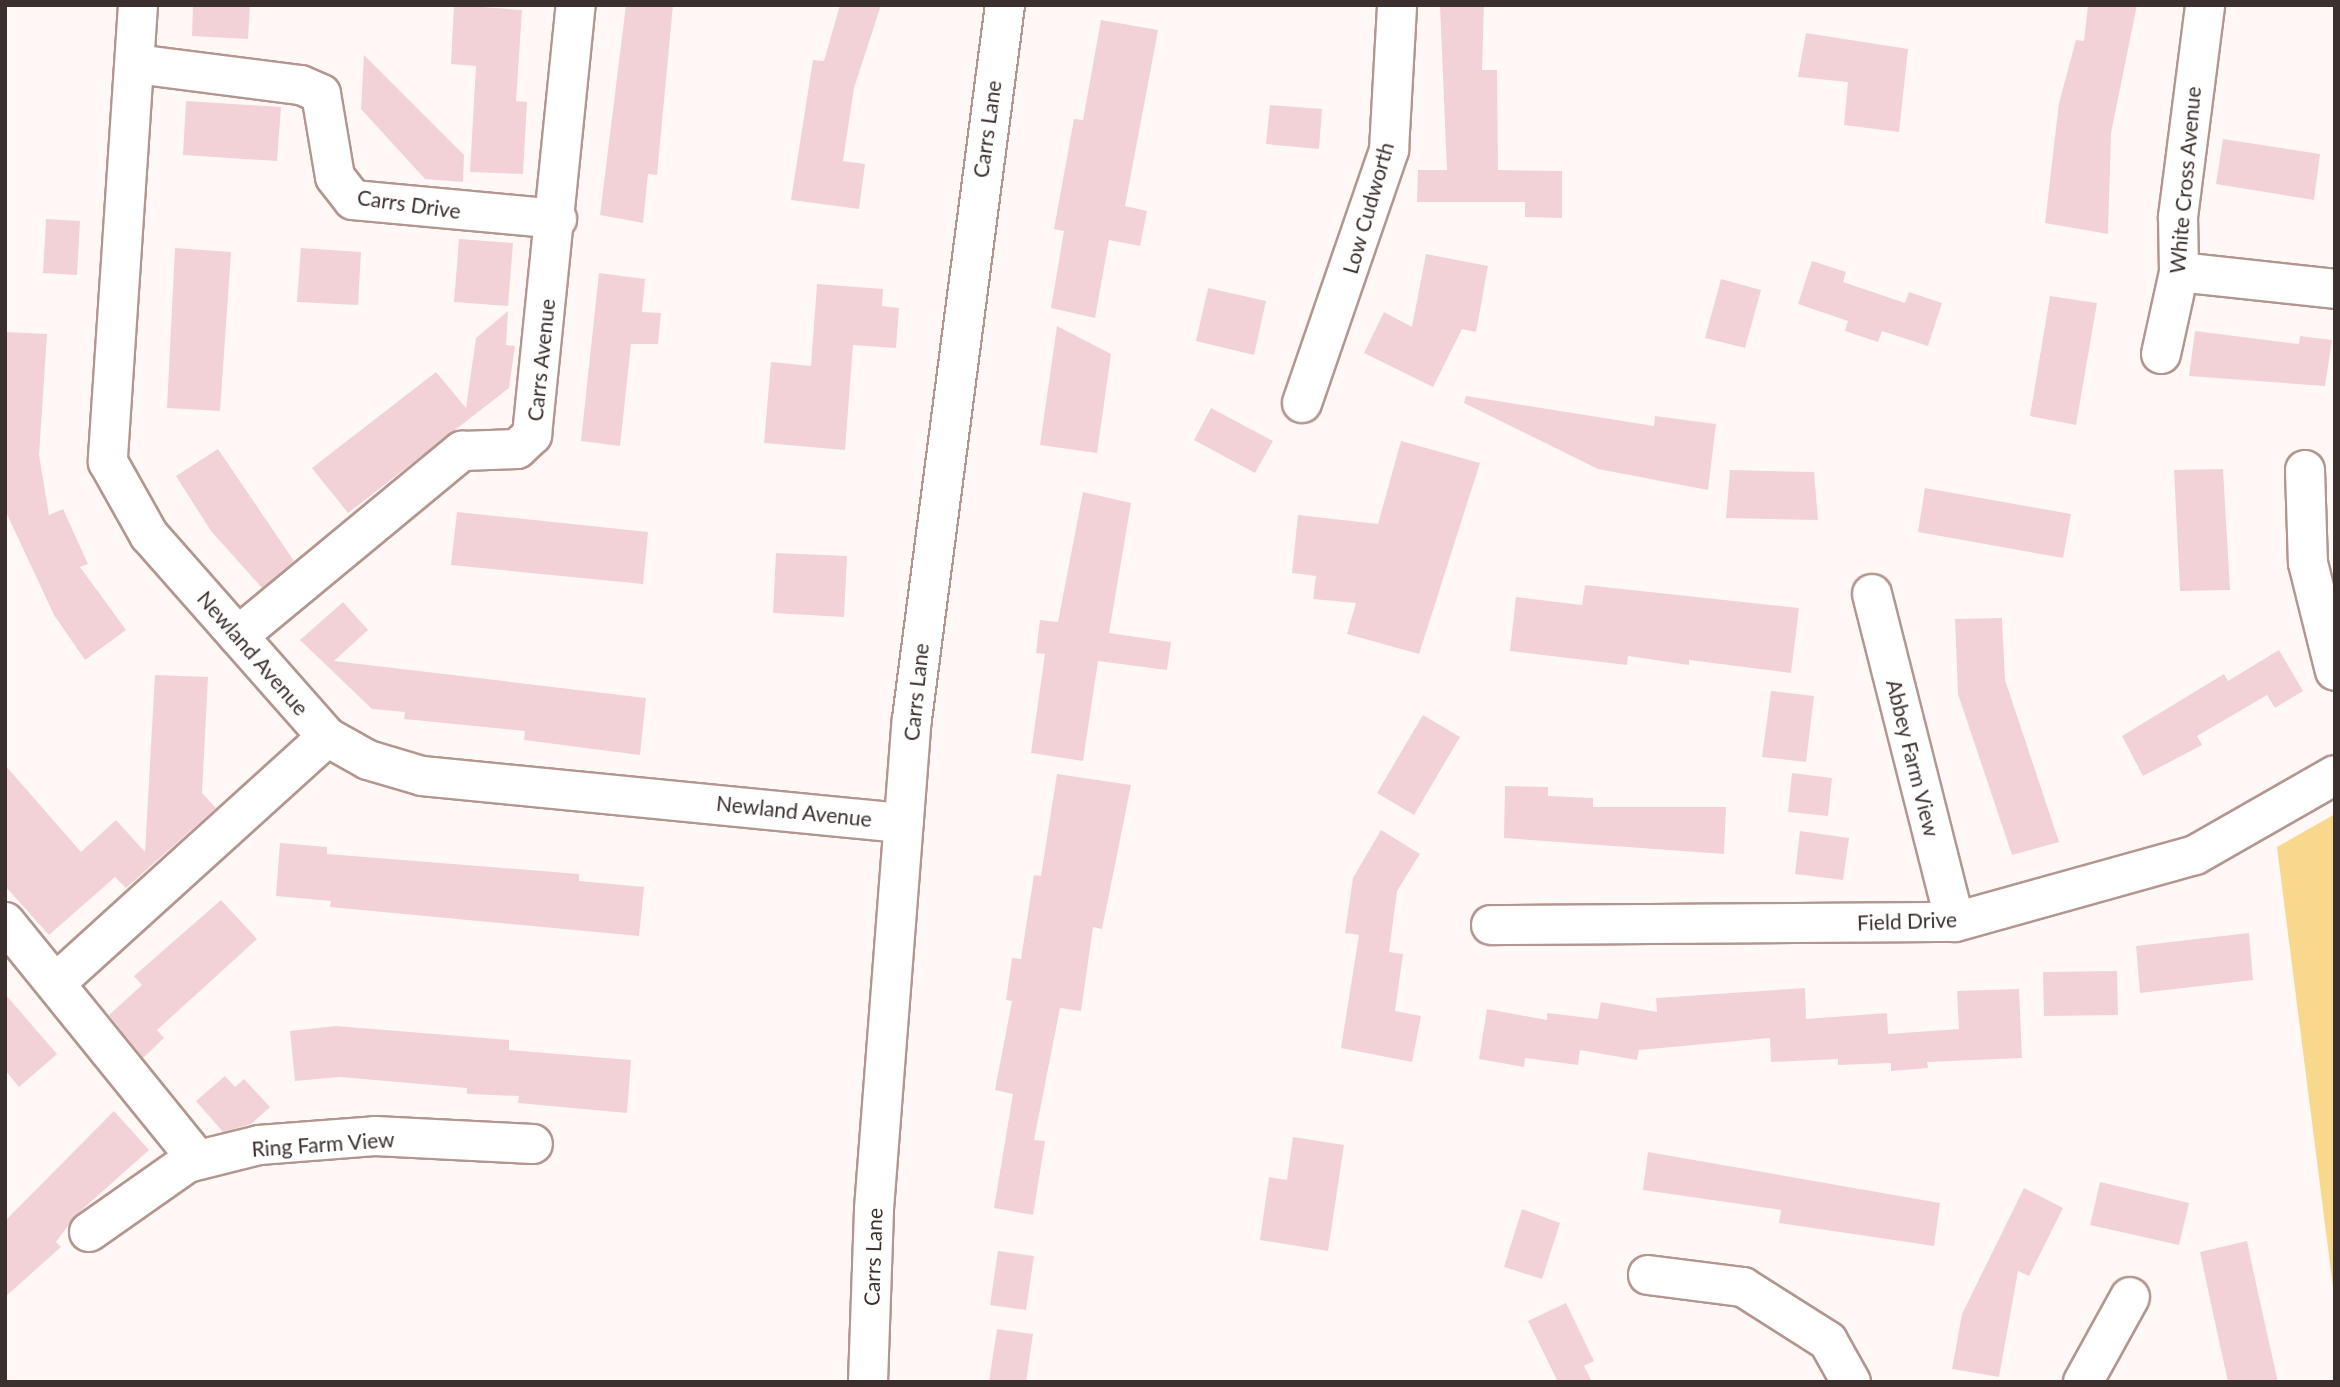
<!DOCTYPE html>
<html>
<head>
<meta charset="utf-8">
<style>
  body { margin:0 }
  #map { position:relative; width:2340px; height:1387px; overflow:hidden; background:#fff8f7; font-family:Lato,sans-serif }
  div>[style] { position:absolute }
  [style*='--x'] { left:calc(var(--x)*1px); top:calc(var(--y)*1px); width:calc(var(--w)*1px); rotate:calc(var(--a)*1deg) }
  .green>* { inset:0; background:#f8d88d }
  .building>* { inset:0; background:#f2d2d7 }
  .roads { filter:drop-shadow(2px 0 #b39690) drop-shadow(-2px 0 #b39690) drop-shadow(0 2px #b39690) drop-shadow(0 -2px #b39690) }
  .minor>* { height:38px; margin:-19px; padding:0 19px; transform-origin:19px; border-radius:19px; background:#fff }
  span { translate:-50% -50%; white-space:nowrap; text-align:center; line-height:1.15; -webkit-text-stroke:5px #fff; paint-order:stroke }
  .street-label { font-size:21px; color:#3b302d }
  .frame { position:absolute; inset:0; border:7px solid #3b302d; pointer-events:none }
</style>
</head>
<body>
<div id="map">
  <div class="green">
    <div style="clip-path:polygon(2335px 814px,2335px 1303px,2277px 847px)"></div>
  </div>
  <div class="building">
    <div style="clip-path:polygon(193px 5px,250px 5px,248px 39px,192px 36px)"></div>
    <div style="clip-path:polygon(454px 5px,522px 10px,516px 101px,527px 102px,523px 174px,470px 172px,476px 66px,451px 64px)"></div>
    <div style="clip-path:polygon(626px 5px,673px 5px,657px 175px,648px 174px,643px 223px,600px 215px)"></div>
    <div style="clip-path:polygon(840px 5px,881px 5px,854px 88px,843px 161px,865px 164px,859px 209px,791px 200px,813px 60px,824px 61px)"></div>
    <div style="clip-path:polygon(1440px 5px,1484px 5px,1482px 70px,1497px 70px,1498px 170px,1562px 171px,1562px 218px,1525px 217px,1525px 202px,1417px 202px,1418px 170px,1447px 170px)"></div>
    <div style="clip-path:polygon(2088px 5px,2137px 5px,2111px 133px,2108px 234px,2045px 223px,2059px 103px,2076px 40px,2084px 41px)"></div>
    <div style="clip-path:polygon(1101px 20px,1158px 30px,1125px 206px,1147px 211px,1140px 246px,1109px 240px,1095px 318px,1051px 308px,1064px 231px,1054px 229px,1074px 119px,1083px 120px)"></div>
    <div style="clip-path:polygon(1806px 33px,1908px 49px,1899px 132px,1844px 125px,1848px 82px,1798px 77px)"></div>
    <div style="clip-path:polygon(364px 55px,464px 155px,463px 182px,425px 179px,361px 109px)"></div>
    <div style="clip-path:polygon(186px 101px,281px 107px,277px 161px,183px 155px)"></div>
    <div style="clip-path:polygon(1270px 105px,1322px 109px,1319px 149px,1266px 144px)"></div>
    <div style="clip-path:polygon(2223px 139px,2320px 154px,2314px 200px,2216px 184px)"></div>
    <div style="clip-path:polygon(46px 219px,80px 221px,77px 275px,43px 273px)"></div>
    <div style="clip-path:polygon(459px 239px,513px 243px,508px 306px,454px 302px)"></div>
    <div style="clip-path:polygon(175px 248px,231px 252px,220px 411px,167px 408px)"></div>
    <div style="clip-path:polygon(301px 248px,361px 252px,358px 305px,297px 302px)"></div>
    <div style="clip-path:polygon(1426px 254px,1488px 266px,1476px 332px,1462px 329px,1433px 387px,1364px 353px,1384px 312px,1412px 327px)"></div>
    <div style="clip-path:polygon(1812px 261px,1846px 272px,1843px 282px,1905px 303px,1909px 292px,1942px 303px,1928px 346px,1882px 331px,1878px 342px,1845px 331px,1848px 321px,1798px 304px)"></div>
    <div style="clip-path:polygon(599px 273px,645px 279px,642px 312px,661px 313px,658px 344px,631px 344px,620px 446px,581px 441px)"></div>
    <div style="clip-path:polygon(1721px 279px,1761px 290px,1745px 348px,1705px 338px)"></div>
    <div style="clip-path:polygon(817px 284px,883px 289px,882px 306px,899px 308px,896px 348px,853px 345px,845px 450px,764px 443px,771px 362px,811px 366px)"></div>
    <div style="clip-path:polygon(1208px 288px,1266px 301px,1254px 355px,1196px 341px)"></div>
    <div style="clip-path:polygon(2050px 296px,2097px 303px,2076px 425px,2030px 416px)"></div>
    <div style="clip-path:polygon(508px 311px,506px 345px,515px 346px,509px 388px,348px 513px,312px 468px,436px 372px,466px 408px,476px 338px)"></div>
    <div style="clip-path:polygon(1057px 326px,1111px 354px,1097px 453px,1040px 445px)"></div>
    <div style="clip-path:polygon(2195px 331px,2299px 344px,2300px 336px,2332px 340px,2325px 386px,2189px 376px)"></div>
    <div style="clip-path:polygon(5px 332px,47px 334px,39px 455px,49px 515px,63px 509px,88px 564px,80px 567px,126px 630px,85px 660px,54px 615px,5px 510px)"></div>
    <div style="clip-path:polygon(1466px 396px,1654px 426px,1655px 416px,1716px 424px,1708px 490px,1598px 469px,1464px 403px)"></div>
    <div style="clip-path:polygon(1211px 408px,1273px 441px,1255px 473px,1194px 440px)"></div>
    <div style="clip-path:polygon(1401px 441px,1480px 463px,1419px 654px,1347px 634px,1356px 603px,1313px 599px,1316px 576px,1292px 573px,1298px 515px,1378px 524px)"></div>
    <div style="clip-path:polygon(218px 449px,294px 561px,262px 588px,211px 531px,176px 476px)"></div>
    <div style="clip-path:polygon(2223px 469px,2230px 590px,2180px 591px,2174px 470px)"></div>
    <div style="clip-path:polygon(1730px 470px,1814px 472px,1818px 520px,1726px 518px)"></div>
    <div style="clip-path:polygon(1925px 488px,2071px 514px,2063px 558px,1918px 532px)"></div>
    <div style="clip-path:polygon(1083px 492px,1131px 503px,1109px 633px,1171px 642px,1167px 670px,1098px 661px,1083px 761px,1031px 753px,1045px 654px,1036px 653px,1040px 620px,1058px 622px)"></div>
    <div style="clip-path:polygon(457px 512px,648px 532px,643px 584px,451px 565px)"></div>
    <div style="clip-path:polygon(776px 553px,847px 556px,844px 617px,773px 613px)"></div>
    <div style="clip-path:polygon(1585px 585px,1799px 608px,1791px 673px,1689px 660px,1689px 665px,1628px 656px,1627px 665px,1510px 651px,1516px 597px,1582px 605px)"></div>
    <div style="clip-path:polygon(343px 602px,368px 630px,334px 661px,646px 698px,640px 755px,524px 740px,525px 731px,404px 719px,405px 712px,372px 709px,300px 640px)"></div>
    <div style="clip-path:polygon(2002px 618px,2005px 680px,2059px 842px,2012px 855px,1958px 694px,1955px 619px)"></div>
    <div style="clip-path:polygon(2279px 650px,2303px 691px,2275px 708px,2267px 695px,2197px 736px,2202px 745px,2143px 776px,2122px 736px,2224px 674px,2228px 681px)"></div>
    <div style="clip-path:polygon(155px 675px,208px 677px,202px 793px,216px 808px,126px 888px,115px 877px,49px 935px,5px 886px,5px 765px,81px 852px,116px 820px,145px 852px)"></div>
    <div style="clip-path:polygon(1771px 691px,1814px 696px,1806px 762px,1762px 757px)"></div>
    <div style="clip-path:polygon(1423px 715px,1460px 737px,1414px 815px,1377px 793px)"></div>
    <div style="clip-path:polygon(1792px 773px,1832px 778px,1828px 816px,1788px 812px)"></div>
    <div style="clip-path:polygon(1057px 774px,1131px 785px,1102px 929px,1093px 927px,1081px 1011px,1060px 1008px,1034px 1140px,1045px 1141px,1033px 1215px,994px 1208px,1013px 1094px,995px 1090px,1012px 1001px,1006px 1000px,1012px 958px,1021px 959px,1034px 875px,1041px 876px)"></div>
    <div style="clip-path:polygon(1505px 786px,1548px 787px,1548px 796px,1593px 798px,1593px 807px,1726px 807px,1724px 854px,1504px 838px)"></div>
    <div style="clip-path:polygon(1381px 830px,1420px 854px,1397px 891px,1389px 952px,1403px 954px,1395px 1011px,1421px 1016px,1412px 1062px,1341px 1048px,1359px 935px,1345px 933px,1353px 878px)"></div>
    <div style="clip-path:polygon(1800px 831px,1849px 838px,1843px 880px,1795px 874px)"></div>
    <div style="clip-path:polygon(280px 843px,327px 847px,327px 854px,579px 874px,579px 881px,644px 887px,639px 936px,330px 907px,331px 901px,276px 896px)"></div>
    <div style="clip-path:polygon(221px 900px,257px 939px,157px 1030px,164px 1038px,143px 1058px,109px 1015px,142px 985px,134px 976px)"></div>
    <div style="clip-path:polygon(2249px 933px,2253px 980px,2140px 993px,2136px 946px)"></div>
    <div style="clip-path:polygon(2117px 971px,2118px 1015px,2044px 1016px,2043px 972px)"></div>
    <div style="clip-path:polygon(1805px 988px,1806px 1019px,1887px 1013px,1888px 1034px,1959px 1029px,1957px 991px,2019px 989px,2022px 1058px,1927px 1062px,1928px 1068px,1891px 1071px,1891px 1063px,1838px 1065px,1838px 1059px,1771px 1062px,1770px 1038px,1639px 1050px,1637px 1060px,1580px 1050px,1578px 1065px,1525px 1058px,1524px 1067px,1479px 1059px,1487px 1009px,1547px 1020px,1547px 1013px,1598px 1019px,1601px 1002px,1657px 1012px,1656px 998px)"></div>
    <div style="clip-path:polygon(5px 994px,57px 1054px,19px 1087px,5px 1070px)"></div>
    <div style="clip-path:polygon(336px 1026px,509px 1040px,509px 1050px,631px 1060px,627px 1113px,518px 1103px,519px 1096px,467px 1094px,467px 1088px,340px 1077px,295px 1081px,290px 1031px)"></div>
    <div style="clip-path:polygon(225px 1076px,235px 1087px,244px 1079px,270px 1107px,251px 1124px,223px 1132px,196px 1101px)"></div>
    <div style="clip-path:polygon(114px 1111px,149px 1150px,76px 1215px,56px 1242px,61px 1247px,5px 1297px,5px 1221px)"></div>
    <div style="clip-path:polygon(1293px 1137px,1344px 1145px,1328px 1251px,1260px 1240px,1269px 1177px,1287px 1180px)"></div>
    <div style="clip-path:polygon(1648px 1152px,1940px 1203px,1934px 1246px,1779px 1223px,1781px 1210px,1643px 1190px)"></div>
    <div style="clip-path:polygon(2100px 1182px,2189px 1203px,2179px 1245px,2090px 1225px)"></div>
    <div style="clip-path:polygon(2024px 1188px,2063px 1208px,2029px 1276px,2018px 1271px,1999px 1377px,1952px 1369px,1962px 1314px)"></div>
    <div style="clip-path:polygon(1522px 1209px,1560px 1223px,1542px 1279px,1504px 1267px)"></div>
    <div style="clip-path:polygon(2247px 1241px,2258px 1293px,2278px 1382px,2228px 1382px,2211px 1304px,2200px 1252px)"></div>
    <div style="clip-path:polygon(998px 1251px,1034px 1256px,1026px 1310px,990px 1305px)"></div>
    <div style="clip-path:polygon(1566px 1303px,1594px 1361px,1584px 1366px,1592px 1382px,1558px 1382px,1528px 1321px)"></div>
    <div style="clip-path:polygon(997px 1329px,1033px 1334px,1026px 1382px,989px 1382px)"></div>
  </div>
  <div class="roads">
    <div class="minor">
      <div style="--x:138;--y:5;--w:458;--a:93.8"></div>
      <div style="--x:108;--y:462;--w:84;--a:60.7"></div>
      <div style="--x:149;--y:535;--w:269;--a:48.6"></div>
      <div style="--x:327;--y:737;--w:47;--a:29.3"></div>
      <div style="--x:368;--y:760;--w:56;--a:16.5"></div>
      <div style="--x:422;--y:776;--w:484;--a:5.6"></div>
      <div style="--x:136;--y:64;--w:166;--a:7.3"></div>
      <div style="--x:301;--y:85;--w:22;--a:24"></div>
      <div style="--x:321;--y:94;--w:84;--a:80.4"></div>
      <div style="--x:335;--y:177;--w:29;--a:52"></div>
      <div style="--x:353;--y:200;--w:205;--a:5.3"></div>
      <div style="--x:2179;--y:272;--w:157;--a:6.2"></div>
      <div style="--x:2161;--y:354;--w:84;--a:-77.6"></div>
      <div style="--x:2179;--y:272;--w:55;--a:-91"></div>
      <div style="--x:2178;--y:217;--w:214;--a:-82.7"></div>
      <div style="--x:1302;--y:403;--w:268;--a:-71"></div>
      <div style="--x:1389;--y:150;--w:145;--a:-86.8"></div>
      <div style="--x:2305;--y:470;--w:93;--a:88.2"></div>
      <div style="--x:2308;--y:563;--w:111;--a:76"></div>
      <div style="--x:1872;--y:594;--w:338;--a:75.8"></div>
      <div style="--x:238;--y:636;--w:291;--a:-39.6"></div>
      <div style="--x:462;--y:451;--w:55;--a:-2.1"></div>
      <div style="--x:517;--y:449;--w:21;--a:-43"></div>
      <div style="--x:532;--y:435;--w:432;--a:-84.2"></div>
      <div style="--x:5;--y:922;--w:306;--a:51"></div>
      <div style="--x:1491;--y:925;--w:464;--a:-0.4"></div>
      <div style="--x:1955;--y:922;--w:249;--a:-15.6"></div>
      <div style="--x:2195;--y:855;--w:161;--a:-29.7"></div>
      <div style="--x:58;--y:981;--w:363;--a:-42.2"></div>
      <div style="--x:89;--y:1232;--w:120;--a:-35.1"></div>
      <div style="--x:187;--y:1163;--w:74;--a:-14"></div>
      <div style="--x:259;--y:1145;--w:116;--a:-4.4"></div>
      <div style="--x:375;--y:1136;--w:158;--a:2.9"></div>
      <div style="--x:1648;--y:1275;--w:96;--a:7.2"></div>
      <div style="--x:1743;--y:1287;--w:101;--a:32.4"></div>
      <div style="--x:1828;--y:1341;--w:47;--a:60.7"></div>
      <div style="--x:868;--y:1382;--w:173;--a:-88"></div>
      <div style="--x:874;--y:1209;--w:491;--a:-85.6"></div>
      <div style="--x:912;--y:719;--w:720;--a:-82.58"></div>
      <div style="--x:2083;--y:1382;--w:97;--a:-61.1"></div>
    </div>
  </div>
  <div class="street-label">
    <span style="left:987px;top:129px;rotate:-82deg">Carrs Lane</span>
    <span style="left:2185px;top:180px;rotate:-85deg">White Cross Avenue</span>
    <span style="left:409px;top:204px;rotate:8deg">Carrs Drive</span>
    <span style="left:1368px;top:208px;rotate:-74deg">Low Cudworth</span>
    <span style="left:541px;top:360px;rotate:-84deg">Carrs Avenue</span>
    <span style="left:253px;top:653px;rotate:49deg">Newland Avenue</span>
    <span style="left:916px;top:692px;rotate:-84deg">Carrs Lane</span>
    <span style="left:1913px;top:758px;rotate:76deg">Abbey Farm View</span>
    <span style="left:794px;top:811px;rotate:6deg">Newland Avenue</span>
    <span style="left:1907px;top:921px;rotate:-2deg">Field Drive</span>
    <span style="left:323px;top:1144px;rotate:-4deg">Ring Farm View</span>
    <span style="left:873px;top:1257px;rotate:-88deg">Carrs Lane</span>
  </div>
  <div class="frame"></div>
</div>
</body>
</html>
